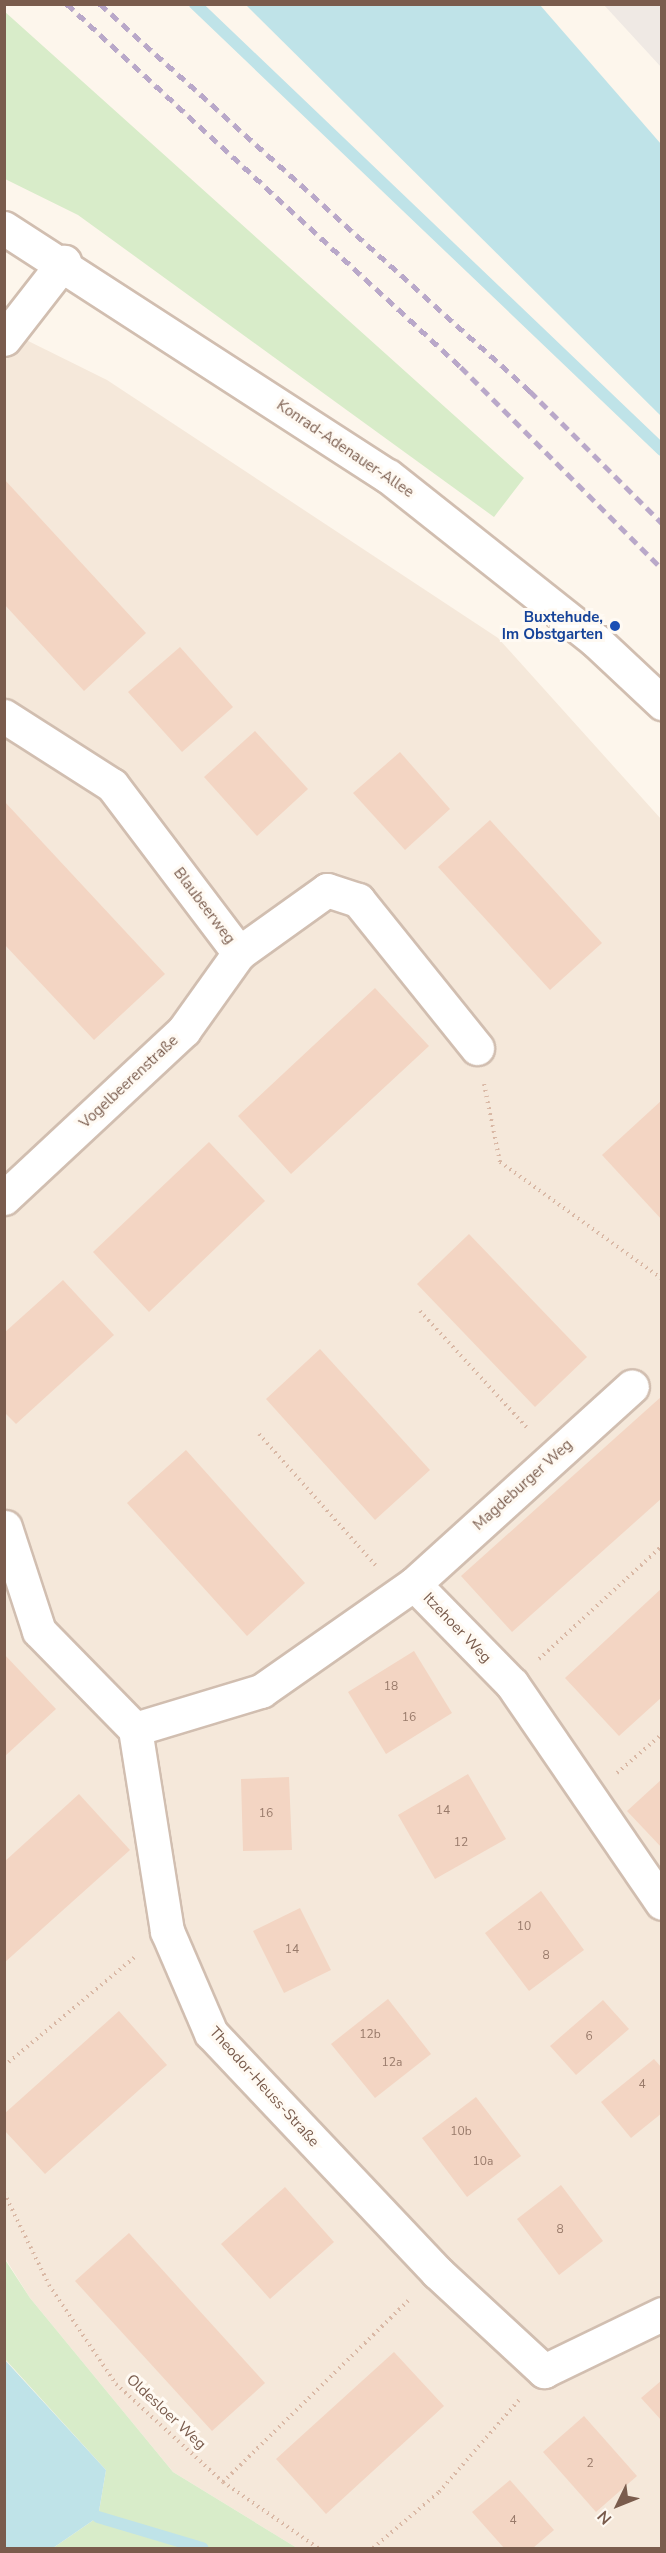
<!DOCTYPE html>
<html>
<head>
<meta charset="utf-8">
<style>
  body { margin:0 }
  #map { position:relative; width:666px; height:2553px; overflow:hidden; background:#fdf6ec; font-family:"Nunito Sans",sans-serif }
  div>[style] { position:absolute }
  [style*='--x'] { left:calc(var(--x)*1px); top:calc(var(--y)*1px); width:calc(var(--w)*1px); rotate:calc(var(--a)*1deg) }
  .residential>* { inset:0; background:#f5e8da }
  .industrial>* { inset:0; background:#efe9e4 }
  .green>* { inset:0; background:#d8ecc9 }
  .water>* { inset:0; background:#bfe3e8 }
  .stream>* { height:12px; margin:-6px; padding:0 6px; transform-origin:6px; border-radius:6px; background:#bfe3e8 }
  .building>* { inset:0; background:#f3d5c3 }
  .path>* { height:4px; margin-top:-2px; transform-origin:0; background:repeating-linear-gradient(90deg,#d9b8a5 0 1.5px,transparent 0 6px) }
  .roads { filter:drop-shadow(2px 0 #d1beb0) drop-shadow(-2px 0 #d1beb0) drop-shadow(0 2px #d1beb0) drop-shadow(0 -2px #d1beb0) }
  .minor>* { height:33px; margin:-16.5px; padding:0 16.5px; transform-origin:16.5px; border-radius:16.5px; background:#fff }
  .tertiary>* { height:33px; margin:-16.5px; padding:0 16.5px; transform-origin:16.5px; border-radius:16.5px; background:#fff }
  .rail>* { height:4.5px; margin-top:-2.25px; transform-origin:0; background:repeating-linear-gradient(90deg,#b9a8c9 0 9px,transparent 0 15px) }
  .dots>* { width:16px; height:16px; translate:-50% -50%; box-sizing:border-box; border:3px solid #fffaf3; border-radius:50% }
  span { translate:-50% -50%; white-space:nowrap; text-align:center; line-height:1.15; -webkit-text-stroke:6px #fffaf3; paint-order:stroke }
  .number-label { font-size:12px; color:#987a6a }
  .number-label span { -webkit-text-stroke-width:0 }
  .street-label { font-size:15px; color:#7a5c4d }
  .transit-label { font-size:15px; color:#164399; font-weight:700 }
  .right { translate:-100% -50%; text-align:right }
  .frame { position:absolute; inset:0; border:6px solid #7a5c4d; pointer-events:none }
  .north { position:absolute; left:588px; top:2475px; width:60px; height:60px; -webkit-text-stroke:4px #fffaf3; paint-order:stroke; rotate:227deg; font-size:16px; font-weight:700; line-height:24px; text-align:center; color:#7a5c4d }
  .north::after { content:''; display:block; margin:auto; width:21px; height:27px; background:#7a5c4d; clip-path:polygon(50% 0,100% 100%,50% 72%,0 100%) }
</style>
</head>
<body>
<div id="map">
  <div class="residential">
    <div style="clip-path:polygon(4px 329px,107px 380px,498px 638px,661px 819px,661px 2548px,297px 2548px,173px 2472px,30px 2298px,5px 2258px)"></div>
  </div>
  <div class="industrial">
    <div style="clip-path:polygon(604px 5px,661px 5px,661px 67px)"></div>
  </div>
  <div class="green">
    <div style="clip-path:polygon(4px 11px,524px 478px,494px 517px,78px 215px,5px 179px)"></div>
    <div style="clip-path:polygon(4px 2258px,30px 2298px,173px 2472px,297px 2548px,53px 2548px,98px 2517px,106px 2470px,5px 2359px)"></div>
  </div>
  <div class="water">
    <div style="clip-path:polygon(246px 5px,540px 5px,661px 144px,661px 416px)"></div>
    <div style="clip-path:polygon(4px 2359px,106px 2470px,98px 2517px,53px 2548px,5px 2548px)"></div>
  </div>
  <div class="stream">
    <div style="--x:195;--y:4;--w:646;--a:43.68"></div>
    <div style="--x:98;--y:2517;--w:109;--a:16.6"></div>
  </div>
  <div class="building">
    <div style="clip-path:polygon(4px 479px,146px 633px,84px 691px,4px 604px)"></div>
    <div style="clip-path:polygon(180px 647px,233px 707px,182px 752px,128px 692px)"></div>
    <div style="clip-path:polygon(255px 731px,308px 789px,257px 836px,204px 777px)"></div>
    <div style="clip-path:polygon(400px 752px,450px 809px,405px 850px,353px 793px)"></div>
    <div style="clip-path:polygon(4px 801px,165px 974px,94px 1040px,4px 944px)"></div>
    <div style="clip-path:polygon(490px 820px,602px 943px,550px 990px,438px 867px)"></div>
    <div style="clip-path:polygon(375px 988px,429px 1046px,291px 1174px,238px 1116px)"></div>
    <div style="clip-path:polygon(662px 1100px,662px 1220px,602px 1155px)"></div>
    <div style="clip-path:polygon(209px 1142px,265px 1201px,149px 1312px,93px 1252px)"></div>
    <div style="clip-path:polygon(469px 1234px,587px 1357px,535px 1407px,417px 1284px)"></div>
    <div style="clip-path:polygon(63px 1280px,114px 1335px,16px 1424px,4px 1412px,4px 1333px)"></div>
    <div style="clip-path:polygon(320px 1349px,430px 1470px,375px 1520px,266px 1399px)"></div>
    <div style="clip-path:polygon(662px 1396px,662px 1498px,512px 1632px,461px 1576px)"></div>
    <div style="clip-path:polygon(186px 1450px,305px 1583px,247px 1636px,127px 1503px)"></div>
    <div style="clip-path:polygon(662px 1588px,662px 1697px,619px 1736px,565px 1678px)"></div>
    <div style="clip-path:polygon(414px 1651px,452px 1713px,386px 1754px,348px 1692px)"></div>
    <div style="clip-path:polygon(4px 1654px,56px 1709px,4px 1757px)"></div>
    <div style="clip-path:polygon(468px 1774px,506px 1839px,435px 1879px,398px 1815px)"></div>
    <div style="clip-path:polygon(289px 1777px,292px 1850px,243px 1851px,241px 1779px)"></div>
    <div style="clip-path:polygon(662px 1779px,662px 1848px,627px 1811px)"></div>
    <div style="clip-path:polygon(79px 1794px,130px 1850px,4px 1963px,4px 1862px)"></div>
    <div style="clip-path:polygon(541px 1891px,584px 1950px,529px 1991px,485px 1933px)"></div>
    <div style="clip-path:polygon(300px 1908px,331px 1970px,284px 1993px,253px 1931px)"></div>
    <div style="clip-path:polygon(388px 1999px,431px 2054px,375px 2098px,331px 2044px)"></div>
    <div style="clip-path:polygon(603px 2000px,629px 2029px,576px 2075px,550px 2046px)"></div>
    <div style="clip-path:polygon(119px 2011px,167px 2065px,45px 2174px,4px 2130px,4px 2114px)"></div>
    <div style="clip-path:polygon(654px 2059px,662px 2068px,662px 2113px,631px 2138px,601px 2102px)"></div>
    <div style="clip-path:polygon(476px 2097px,521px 2156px,467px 2197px,422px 2138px)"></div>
    <div style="clip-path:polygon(561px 2185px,603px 2241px,559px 2275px,517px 2219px)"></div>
    <div style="clip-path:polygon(285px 2187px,334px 2242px,270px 2299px,221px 2244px)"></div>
    <div style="clip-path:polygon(129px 2233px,265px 2383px,212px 2431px,75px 2281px)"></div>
    <div style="clip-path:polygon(394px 2352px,444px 2406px,326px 2514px,276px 2459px)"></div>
    <div style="clip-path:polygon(662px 2380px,662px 2421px,641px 2398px)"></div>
    <div style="clip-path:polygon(584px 2416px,637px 2476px,596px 2512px,543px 2452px)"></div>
    <div style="clip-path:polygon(510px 2480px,554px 2530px,533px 2548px,504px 2548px,472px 2512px)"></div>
  </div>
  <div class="path">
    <div style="--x:484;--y:1084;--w:80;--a:78.4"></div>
    <div style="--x:500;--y:1162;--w:200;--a:35.8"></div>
    <div style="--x:420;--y:1311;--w:161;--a:47.5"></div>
    <div style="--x:259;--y:1434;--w:176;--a:48.4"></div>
    <div style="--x:539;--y:1659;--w:167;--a:-42.6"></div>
    <div style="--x:617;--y:1773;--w:60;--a:-40.9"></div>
    <div style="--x:4;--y:2066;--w:173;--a:-39.8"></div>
    <div style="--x:4;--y:2193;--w:102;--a:63.9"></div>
    <div style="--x:49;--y:2285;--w:120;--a:55.9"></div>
    <div style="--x:116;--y:2384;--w:145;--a:42.5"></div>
    <div style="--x:223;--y:2482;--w:116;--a:34.8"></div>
    <div style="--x:223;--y:2482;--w:263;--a:-44.4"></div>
    <div style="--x:373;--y:2548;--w:87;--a:-40.3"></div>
    <div style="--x:439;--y:2492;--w:122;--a:-49"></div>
  </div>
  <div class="roads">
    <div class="minor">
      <div style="--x:4;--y:339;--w:98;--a:-52.1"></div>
      <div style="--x:4;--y:716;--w:128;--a:32.6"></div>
      <div style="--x:112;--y:785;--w:211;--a:52.9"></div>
      <div style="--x:239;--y:953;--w:108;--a:-35.6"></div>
      <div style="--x:327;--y:890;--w:33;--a:18"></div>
      <div style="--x:358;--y:900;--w:190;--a:51.2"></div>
      <div style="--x:4;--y:1198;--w:246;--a:-43"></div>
      <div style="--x:184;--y:1030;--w:95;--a:-54.5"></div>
      <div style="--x:5;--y:1527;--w:109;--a:71.9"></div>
      <div style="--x:39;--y:1631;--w:137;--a:45.6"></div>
      <div style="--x:135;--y:1729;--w:205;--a:81"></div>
      <div style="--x:167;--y:1931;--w:111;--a:66.7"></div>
      <div style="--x:211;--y:2033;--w:329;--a:46.6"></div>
      <div style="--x:437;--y:2272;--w:146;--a:42.8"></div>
      <div style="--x:544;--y:2371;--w:131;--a:-25.8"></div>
      <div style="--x:414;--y:1584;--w:294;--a:-42.2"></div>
      <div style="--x:135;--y:1729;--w:132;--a:-16.8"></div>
      <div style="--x:261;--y:1691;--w:187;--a:-35"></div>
      <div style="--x:414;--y:1584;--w:140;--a:45.6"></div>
      <div style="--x:512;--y:1684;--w:265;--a:55.6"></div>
    </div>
    <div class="tertiary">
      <div style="--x:4;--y:228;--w:457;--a:32.9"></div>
      <div style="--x:388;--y:476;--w:265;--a:38.4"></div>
      <div style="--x:596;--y:641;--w:91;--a:43.2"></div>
    </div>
  </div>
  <div class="rail">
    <div style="--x:67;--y:4;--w:536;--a:42.65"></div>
    <div style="--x:461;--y:367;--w:285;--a:45.1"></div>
    <div style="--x:100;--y:4;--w:579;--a:41.99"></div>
    <div style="--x:530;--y:391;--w:187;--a:45"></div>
  </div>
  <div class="dots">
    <div style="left:615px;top:626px;background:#1a4fb4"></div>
  </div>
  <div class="number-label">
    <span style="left:391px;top:1687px">18</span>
    <span style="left:409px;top:1718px">16</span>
    <span style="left:443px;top:1811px">14</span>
    <span style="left:266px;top:1814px">16</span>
    <span style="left:461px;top:1843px">12</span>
    <span style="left:524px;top:1927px">10</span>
    <span style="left:292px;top:1950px">14</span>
    <span style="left:546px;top:1956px">8</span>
    <span style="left:370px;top:2035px">12b</span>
    <span style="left:589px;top:2037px">6</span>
    <span style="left:392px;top:2063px">12a</span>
    <span style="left:642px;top:2085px">4</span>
    <span style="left:461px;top:2132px">10b</span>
    <span style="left:483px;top:2162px">10a</span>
    <span style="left:560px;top:2230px">8</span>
    <span style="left:590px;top:2464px">2</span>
    <span style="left:513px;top:2521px">4</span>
  </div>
  <div class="street-label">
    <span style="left:345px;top:449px;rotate:34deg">Konrad-Adenauer-Allee</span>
    <span style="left:204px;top:906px;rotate:53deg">Blaubeerweg</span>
    <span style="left:129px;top:1082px;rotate:-43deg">Vogelbeerenstraße</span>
    <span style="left:523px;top:1485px;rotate:-42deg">Magdeburger Weg</span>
    <span style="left:457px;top:1628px;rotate:46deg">Itzehoer Weg</span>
    <span style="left:264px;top:2087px;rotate:48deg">Theodor-Heuss-Straße</span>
    <span style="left:166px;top:2412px;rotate:43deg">Oldesloer Weg</span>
  </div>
  <div class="transit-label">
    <span class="right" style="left:603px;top:626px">Buxtehude,<br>Im Obstgarten</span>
  </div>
  <div class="frame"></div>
  <div class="north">N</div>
</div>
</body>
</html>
